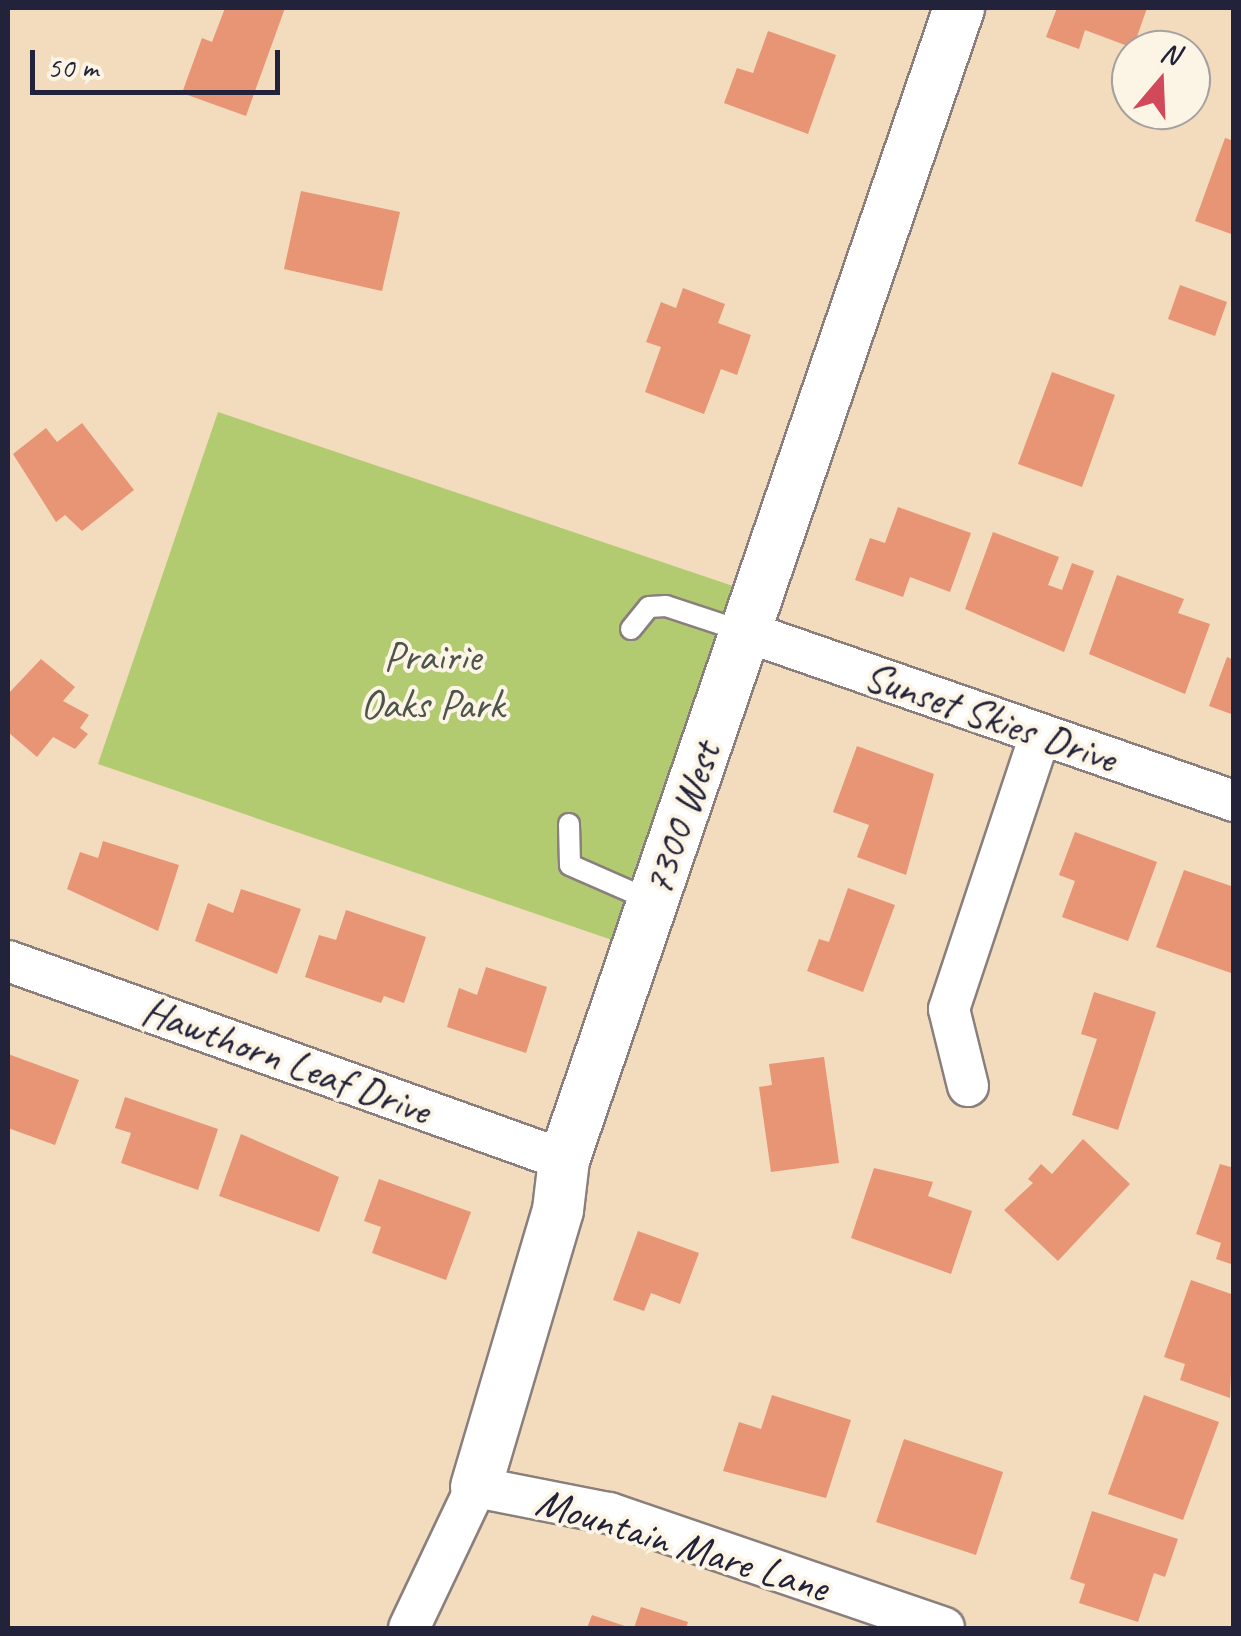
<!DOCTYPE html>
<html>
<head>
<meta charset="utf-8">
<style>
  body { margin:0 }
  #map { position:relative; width:1241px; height:1636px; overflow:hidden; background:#f2dcbd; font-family:Caveat,sans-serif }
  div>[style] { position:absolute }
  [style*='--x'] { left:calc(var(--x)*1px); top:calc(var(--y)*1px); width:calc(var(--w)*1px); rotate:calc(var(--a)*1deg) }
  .green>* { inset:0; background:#b2cb70 }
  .building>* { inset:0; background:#e79574 }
  .roads { filter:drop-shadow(2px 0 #8a7f7c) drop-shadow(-2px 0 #8a7f7c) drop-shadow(0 2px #8a7f7c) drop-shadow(0 -2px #8a7f7c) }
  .service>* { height:20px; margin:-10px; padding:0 10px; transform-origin:10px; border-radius:10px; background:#fff }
  .minor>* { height:40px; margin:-20px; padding:0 20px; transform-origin:20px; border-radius:20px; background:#fff }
  .tertiary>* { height:50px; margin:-25px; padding:0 25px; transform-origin:25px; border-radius:25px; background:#fff }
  span { translate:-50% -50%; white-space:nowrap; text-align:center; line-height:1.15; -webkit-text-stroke:8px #fcf5e5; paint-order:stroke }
  .park-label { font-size:42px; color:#4d554b }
  .street-label { font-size:42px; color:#22223b }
  .frame { position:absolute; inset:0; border:10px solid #22223b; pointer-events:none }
  .north { position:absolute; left:1111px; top:30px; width:100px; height:100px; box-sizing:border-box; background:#fcf5e5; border:2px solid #a5a1a1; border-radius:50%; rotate:19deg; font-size:28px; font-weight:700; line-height:40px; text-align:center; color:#22223b }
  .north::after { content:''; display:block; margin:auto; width:35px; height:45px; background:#d1495b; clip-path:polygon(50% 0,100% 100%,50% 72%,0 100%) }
  .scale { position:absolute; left:30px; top:50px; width:250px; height:45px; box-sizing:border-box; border:5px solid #22223b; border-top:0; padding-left:12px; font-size:30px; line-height:35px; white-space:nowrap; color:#22223b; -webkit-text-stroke:8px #fcf5e5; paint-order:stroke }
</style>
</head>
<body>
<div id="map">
  <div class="green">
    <div style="clip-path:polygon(218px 412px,736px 587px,615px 941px,98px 764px)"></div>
  </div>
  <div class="building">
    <div style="clip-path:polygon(225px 8px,285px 8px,246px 116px,182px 93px,202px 38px,212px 42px)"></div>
    <div style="clip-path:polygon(1057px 8px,1147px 8px,1133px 48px,1085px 30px,1079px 49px,1046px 37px)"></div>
    <div style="clip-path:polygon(768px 31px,836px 55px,808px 134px,724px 103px,737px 68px,753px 73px)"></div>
    <div style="clip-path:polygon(1225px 138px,1234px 141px,1234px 235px,1195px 221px)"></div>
    <div style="clip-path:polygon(301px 191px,400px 212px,382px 291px,284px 269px)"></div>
    <div style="clip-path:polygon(1180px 285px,1227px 302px,1215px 336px,1168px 319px)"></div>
    <div style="clip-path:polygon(683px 288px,725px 304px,718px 323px,751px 335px,737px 375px,721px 369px,704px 414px,645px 392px,661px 347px,646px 342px,661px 302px,676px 308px)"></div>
    <div style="clip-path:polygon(1052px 372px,1115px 395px,1082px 487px,1018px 464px)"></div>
    <div style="clip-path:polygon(82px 423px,134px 490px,82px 531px,65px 515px,56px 522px,13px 454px,46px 428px,57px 442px)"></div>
    <div style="clip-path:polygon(898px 507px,971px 533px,950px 592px,910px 577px,903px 597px,855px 580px,870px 538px,885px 543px)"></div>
    <div style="clip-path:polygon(993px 532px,1059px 557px,1048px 585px,1062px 590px,1072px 563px,1094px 571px,1064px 652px,965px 609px)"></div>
    <div style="clip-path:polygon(1117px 575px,1184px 599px,1178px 613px,1210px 624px,1185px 694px,1089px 654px)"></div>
    <div style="clip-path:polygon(1227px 657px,1234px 660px,1234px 715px,1209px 706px)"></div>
    <div style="clip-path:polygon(41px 659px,75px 687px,63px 701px,89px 715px,80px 728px,88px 734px,75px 749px,53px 737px,37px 757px,8px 732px,8px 694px)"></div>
    <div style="clip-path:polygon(857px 746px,934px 774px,906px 875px,857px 857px,869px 825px,833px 812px)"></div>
    <div style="clip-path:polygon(1075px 832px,1157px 862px,1128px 941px,1062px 917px,1075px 881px,1059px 875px)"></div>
    <div style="clip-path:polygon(103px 841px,179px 865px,158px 931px,67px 889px,80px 852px,98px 858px)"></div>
    <div style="clip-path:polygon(1184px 870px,1234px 887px,1234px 974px,1156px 947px)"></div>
    <div style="clip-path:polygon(848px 888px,895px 905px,863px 992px,807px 971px,819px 939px,829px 942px)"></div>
    <div style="clip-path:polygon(241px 889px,301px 909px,277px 974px,195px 941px,208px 903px,233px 913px)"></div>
    <div style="clip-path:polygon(346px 910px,426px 937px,404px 1003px,384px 996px,381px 1003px,305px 977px,319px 935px,336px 940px)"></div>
    <div style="clip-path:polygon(486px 967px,547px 987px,526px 1053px,447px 1027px,459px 988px,477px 995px)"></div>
    <div style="clip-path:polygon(1094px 992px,1156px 1012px,1118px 1130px,1072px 1115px,1097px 1039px,1081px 1034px)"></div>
    <div style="clip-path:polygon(8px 1054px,79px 1080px,55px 1145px,8px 1128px)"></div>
    <div style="clip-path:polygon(824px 1057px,839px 1163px,771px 1172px,759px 1087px,772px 1085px,769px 1064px)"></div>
    <div style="clip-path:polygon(125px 1097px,218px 1129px,198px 1190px,121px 1163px,131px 1133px,115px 1128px)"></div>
    <div style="clip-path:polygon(241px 1134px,339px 1177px,319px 1232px,219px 1196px)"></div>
    <div style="clip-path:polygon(1083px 1139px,1130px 1184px,1058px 1261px,1004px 1210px,1033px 1183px,1028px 1179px,1041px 1164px,1052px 1174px)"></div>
    <div style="clip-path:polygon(1220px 1164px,1234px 1168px,1234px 1265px,1216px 1259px,1221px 1243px,1196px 1234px)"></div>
    <div style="clip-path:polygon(874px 1168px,933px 1182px,928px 1196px,972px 1211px,951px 1274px,851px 1238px)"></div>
    <div style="clip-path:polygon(379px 1179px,471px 1212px,446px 1280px,372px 1253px,381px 1227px,364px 1221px)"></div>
    <div style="clip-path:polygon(638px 1231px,699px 1253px,680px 1304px,651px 1293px,644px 1311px,613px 1300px)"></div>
    <div style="clip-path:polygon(1191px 1280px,1234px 1295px,1230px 1398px,1180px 1380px,1185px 1364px,1164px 1357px)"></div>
    <div style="clip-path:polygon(772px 1395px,851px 1420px,826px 1498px,723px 1471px,739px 1422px,761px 1429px)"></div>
    <div style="clip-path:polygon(1144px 1395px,1219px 1422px,1183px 1520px,1108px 1494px)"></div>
    <div style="clip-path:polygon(904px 1439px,1003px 1472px,976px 1555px,876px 1522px)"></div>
    <div style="clip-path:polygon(1092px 1511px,1178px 1539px,1165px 1577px,1154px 1573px,1138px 1622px,1079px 1603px,1085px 1584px,1070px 1579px)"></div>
    <div style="clip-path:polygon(641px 1607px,688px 1622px,686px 1628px,634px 1628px)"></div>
    <div style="clip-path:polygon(592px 1615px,631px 1628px,587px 1628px)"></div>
  </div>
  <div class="roads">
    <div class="service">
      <div style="--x:631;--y:629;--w:28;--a:-51"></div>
      <div style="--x:649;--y:607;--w:17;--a:-3"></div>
      <div style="--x:666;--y:606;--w:83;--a:18.2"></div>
      <div style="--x:569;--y:824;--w:41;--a:88.6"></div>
      <div style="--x:570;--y:865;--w:90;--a:23.7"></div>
    </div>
    <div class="minor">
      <div style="--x:747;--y:632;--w:515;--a:19.14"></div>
      <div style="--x:8;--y:961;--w:591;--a:19.69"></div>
      <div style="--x:968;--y:1086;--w:79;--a:-103.9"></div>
      <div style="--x:949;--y:1009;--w:288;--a:-71.6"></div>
      <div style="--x:409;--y:1628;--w:156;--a:-64.6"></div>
      <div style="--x:476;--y:1487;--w:136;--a:11.1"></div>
      <div style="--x:609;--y:1513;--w:354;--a:18.9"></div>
    </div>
    <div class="tertiary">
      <div style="--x:476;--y:1487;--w:289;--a:-73.5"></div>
      <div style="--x:558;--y:1210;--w:50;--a:-83.2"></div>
      <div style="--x:564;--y:1160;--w:1218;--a:-71.07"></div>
    </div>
  </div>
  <div class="park-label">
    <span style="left:432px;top:681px">Prairie<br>Oaks Park</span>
  </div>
  <div class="street-label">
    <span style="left:990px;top:718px;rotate:19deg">Sunset Skies Drive</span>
    <span style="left:682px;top:819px;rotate:-71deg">7300 West</span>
    <span style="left:286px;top:1061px;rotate:20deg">Hawthorn Leaf Drive</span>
    <span style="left:682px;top:1545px;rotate:17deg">Mountain Mare Lane</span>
  </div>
  <div class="frame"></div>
  <div class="north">N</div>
  <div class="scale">50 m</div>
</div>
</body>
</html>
